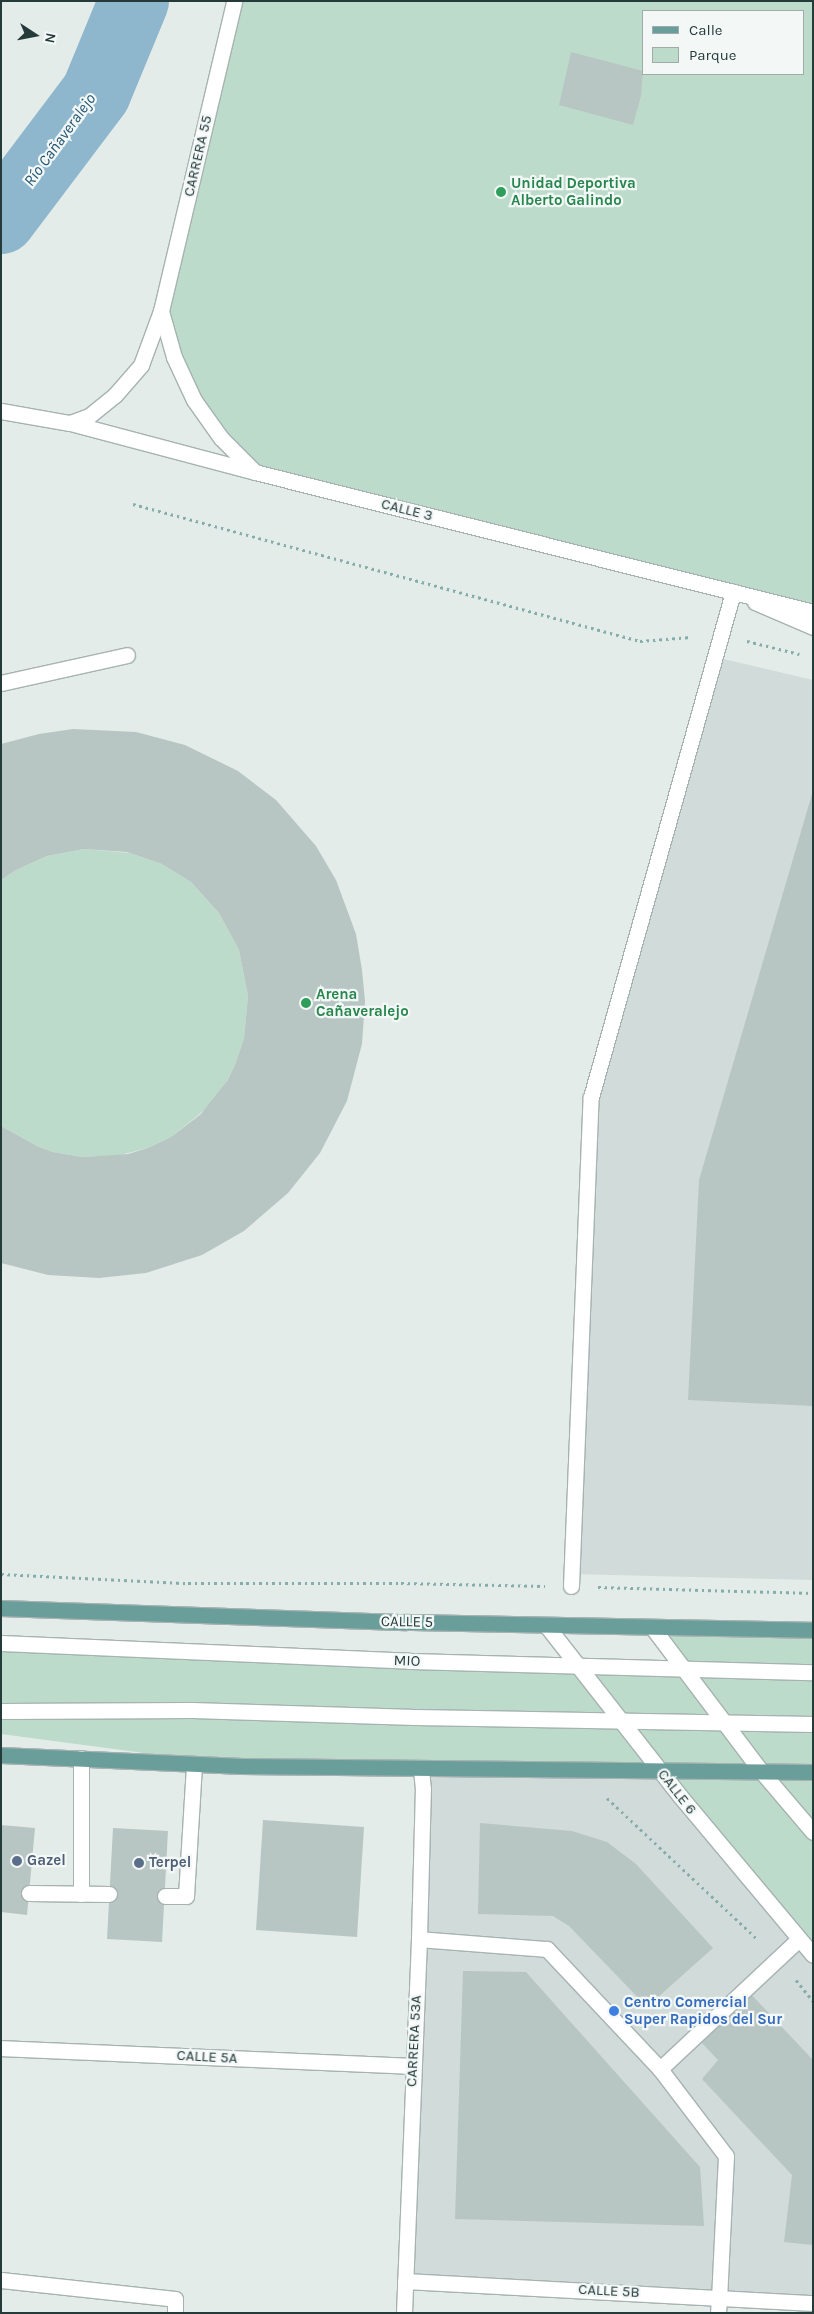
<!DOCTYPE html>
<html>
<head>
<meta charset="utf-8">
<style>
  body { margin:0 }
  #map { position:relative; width:814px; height:2314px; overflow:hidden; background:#e3ece9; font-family:Karla,sans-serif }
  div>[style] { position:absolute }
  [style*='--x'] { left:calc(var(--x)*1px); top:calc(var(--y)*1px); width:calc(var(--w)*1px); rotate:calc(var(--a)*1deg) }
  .built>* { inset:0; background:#d1dbd9 }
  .green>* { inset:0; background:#bddbcb }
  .river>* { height:70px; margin:-35px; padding:0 35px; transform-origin:35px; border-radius:35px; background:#8eb6cd }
  .building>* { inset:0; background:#b8c6c3 }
  .path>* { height:3px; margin-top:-1.5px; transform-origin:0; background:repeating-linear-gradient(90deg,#85ada9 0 2.5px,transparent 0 6.5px) }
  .roads { filter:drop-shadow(1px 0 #a6b3b1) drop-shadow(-1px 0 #a6b3b1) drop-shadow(0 1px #a6b3b1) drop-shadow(0 -1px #a6b3b1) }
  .lane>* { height:15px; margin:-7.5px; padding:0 7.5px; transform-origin:7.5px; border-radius:7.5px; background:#fff }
  .street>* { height:15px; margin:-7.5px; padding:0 7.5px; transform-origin:7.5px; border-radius:7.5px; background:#fff }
  .secondary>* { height:15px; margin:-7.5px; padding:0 7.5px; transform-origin:7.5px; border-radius:7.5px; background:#fff }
  .primary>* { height:15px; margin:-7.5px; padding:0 7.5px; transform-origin:7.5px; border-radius:7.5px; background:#6a9e9b }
  .dots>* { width:14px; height:14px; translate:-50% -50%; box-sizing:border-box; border:2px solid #f3f8f7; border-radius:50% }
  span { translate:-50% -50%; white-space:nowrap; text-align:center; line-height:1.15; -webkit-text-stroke:4.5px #f3f8f7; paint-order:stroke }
  .street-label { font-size:15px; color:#243b3a }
  .leisure-label { font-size:15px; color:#27864d; font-weight:700 }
  .left { translate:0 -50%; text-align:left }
  .service-label { font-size:15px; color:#4e5e75; font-weight:700 }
  .shop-label { font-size:15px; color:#366cbe; font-weight:700 }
  .water-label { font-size:16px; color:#225573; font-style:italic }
  .frame { position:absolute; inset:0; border:2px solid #243b3a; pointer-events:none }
  .legend { position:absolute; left:642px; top:10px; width:162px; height:65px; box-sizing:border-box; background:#f3f8f7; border:1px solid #a0acab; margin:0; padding:6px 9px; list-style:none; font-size:15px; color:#243b3a }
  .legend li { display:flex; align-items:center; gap:10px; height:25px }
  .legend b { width:25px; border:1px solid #a0acab }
  .north { position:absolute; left:10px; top:10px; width:50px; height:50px; -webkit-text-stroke:4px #f3f8f7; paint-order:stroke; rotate:101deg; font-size:14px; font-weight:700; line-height:20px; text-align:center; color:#243b3a }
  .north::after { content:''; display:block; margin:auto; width:18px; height:22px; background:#243b3a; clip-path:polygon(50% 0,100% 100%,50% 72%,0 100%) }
</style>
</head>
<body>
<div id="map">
  <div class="built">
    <div style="clip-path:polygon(715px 657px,813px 680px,813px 1580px,572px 1574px,591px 1097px)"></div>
    <div style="clip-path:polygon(421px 1769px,660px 1770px,813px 1955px,813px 2303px,405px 2281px)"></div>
  </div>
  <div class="green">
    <div style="clip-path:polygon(evenodd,234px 1px,813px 1px,813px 612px,255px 472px,194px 400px,161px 311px,234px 1px,643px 11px,803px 11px,803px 74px,643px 74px,643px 11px)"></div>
    <div style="clip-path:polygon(84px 849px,130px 853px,162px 864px,191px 882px,219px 913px,239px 950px,248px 996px,244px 1038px,235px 1065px,223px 1088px,207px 1108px,171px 1137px,148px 1148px,120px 1155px,82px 1157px,53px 1152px,37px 1146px,1px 1126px,1px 880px,16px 870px,47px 856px)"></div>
    <div style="clip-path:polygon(652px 1627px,813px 1630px,813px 1955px,660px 1770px,242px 1766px,1px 1734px,1px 1643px,681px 1668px)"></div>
  </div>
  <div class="river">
    <div style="--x:1;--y:219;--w:158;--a:-53"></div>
    <div style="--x:96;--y:93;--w:100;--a:-67.6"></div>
  </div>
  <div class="building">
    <div style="clip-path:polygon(571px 52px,643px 71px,641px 96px,633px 125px,559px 105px)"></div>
    <div style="clip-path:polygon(73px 729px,136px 732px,185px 745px,238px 771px,276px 800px,316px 846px,336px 880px,356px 934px,362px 970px,365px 1001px,362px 1044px,347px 1101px,320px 1153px,288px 1193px,244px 1231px,202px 1255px,146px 1273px,99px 1278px,48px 1275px,1px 1263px,1px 1126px,37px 1146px,53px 1152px,82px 1157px,128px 1154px,148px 1148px,171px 1137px,201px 1114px,227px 1081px,235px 1065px,244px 1038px,248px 996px,239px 950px,219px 913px,191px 882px,162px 864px,127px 852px,84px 849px,47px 856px,16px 870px,1px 880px,1px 744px,39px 734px)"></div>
    <div style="clip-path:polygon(812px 794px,813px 1406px,688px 1400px,699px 1180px)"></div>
    <div style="clip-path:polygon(263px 1820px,364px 1827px,357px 1937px,256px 1930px)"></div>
    <div style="clip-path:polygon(480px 1823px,572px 1831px,607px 1842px,636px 1864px,713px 1948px,647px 2007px,569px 1926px,553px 1916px,478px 1914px)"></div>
    <div style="clip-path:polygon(1px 1825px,35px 1828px,27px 1915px,1px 1912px)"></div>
    <div style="clip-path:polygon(113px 1828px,168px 1831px,162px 1942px,107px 1939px)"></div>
    <div style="clip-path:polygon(463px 1971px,526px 1972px,700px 2167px,704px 2226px,455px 2219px)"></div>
    <div style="clip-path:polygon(748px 1991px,813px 2060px,813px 2245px,784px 2242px,792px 2175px,702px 2079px,718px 2060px,699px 2040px)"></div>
  </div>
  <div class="path">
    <div style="--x:133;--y:504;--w:525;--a:15.12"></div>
    <div style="--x:640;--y:641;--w:51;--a:-4.5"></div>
    <div style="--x:747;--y:641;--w:54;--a:14"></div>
    <div style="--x:1;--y:1574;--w:187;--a:2.8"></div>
    <div style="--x:188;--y:1583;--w:213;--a:0"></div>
    <div style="--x:401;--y:1583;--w:144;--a:1.2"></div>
    <div style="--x:598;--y:1587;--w:215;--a:1.6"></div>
    <div style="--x:607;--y:1798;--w:206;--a:43.2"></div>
    <div style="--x:796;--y:1980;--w:27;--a:51"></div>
  </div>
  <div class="roads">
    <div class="lane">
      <div style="--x:755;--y:602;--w:63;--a:23.3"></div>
      <div style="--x:1;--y:683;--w:129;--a:-12.5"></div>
      <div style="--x:1;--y:1643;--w:409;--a:2.5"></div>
      <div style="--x:410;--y:1661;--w:403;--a:1.6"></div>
      <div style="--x:1;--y:1711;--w:191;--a:-0.3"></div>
      <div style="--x:192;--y:1710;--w:223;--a:1.8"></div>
      <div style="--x:415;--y:1717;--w:398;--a:1"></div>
      <div style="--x:29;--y:1893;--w:80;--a:0.7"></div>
      <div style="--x:81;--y:1894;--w:136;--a:-90"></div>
      <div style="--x:165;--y:1896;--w:21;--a:0"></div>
      <div style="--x:186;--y:1896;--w:131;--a:-86.5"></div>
      <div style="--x:419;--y:1939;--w:128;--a:4.5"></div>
      <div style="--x:547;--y:1949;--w:165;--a:46.7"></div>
      <div style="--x:660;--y:2069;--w:109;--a:52.8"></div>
      <div style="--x:726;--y:2156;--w:141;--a:92.8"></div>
      <div style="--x:660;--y:2069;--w:190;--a:-43.1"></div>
      <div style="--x:1;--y:2280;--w:175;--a:6.2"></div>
      <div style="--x:175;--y:2299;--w:14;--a:90"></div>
    </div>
    <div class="street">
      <div style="--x:161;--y:311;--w:48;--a:74.2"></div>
      <div style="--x:174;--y:357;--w:47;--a:65.1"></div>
      <div style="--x:194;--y:400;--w:47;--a:54.6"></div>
      <div style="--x:221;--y:438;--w:48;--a:45"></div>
      <div style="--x:70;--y:423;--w:20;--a:-20"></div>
      <div style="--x:89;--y:416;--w:33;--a:-39"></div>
      <div style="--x:115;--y:395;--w:40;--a:-49"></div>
      <div style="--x:141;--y:365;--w:58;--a:-69.7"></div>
      <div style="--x:161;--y:311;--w:318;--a:-76.7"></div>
      <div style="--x:571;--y:1586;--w:489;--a:-87.7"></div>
      <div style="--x:591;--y:1097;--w:525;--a:-74.29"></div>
      <div style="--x:1;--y:2048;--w:412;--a:2.5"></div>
      <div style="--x:405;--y:2281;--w:409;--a:3.1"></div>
      <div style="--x:404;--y:2313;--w:374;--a:-87.7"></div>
      <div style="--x:419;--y:1939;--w:150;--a:-88.5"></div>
      <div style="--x:423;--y:1789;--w:20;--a:-96"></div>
      <div style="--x:718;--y:2313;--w:16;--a:-86"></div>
    </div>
    <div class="secondary">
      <div style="--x:1;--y:411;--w:70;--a:9.9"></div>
      <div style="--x:70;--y:423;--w:191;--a:14.8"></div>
      <div style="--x:255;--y:472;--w:575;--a:14.08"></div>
      <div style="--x:546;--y:1625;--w:217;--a:51.9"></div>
      <div style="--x:680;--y:1796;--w:207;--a:50.1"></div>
      <div style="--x:652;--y:1627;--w:181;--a:52.9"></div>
      <div style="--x:761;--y:1771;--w:80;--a:49.6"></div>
    </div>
    <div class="primary">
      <div style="--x:1;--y:1608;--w:405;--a:2"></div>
      <div style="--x:406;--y:1622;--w:407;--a:1.1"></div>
      <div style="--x:1;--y:1755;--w:241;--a:2.6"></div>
      <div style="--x:242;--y:1766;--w:571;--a:0.6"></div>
    </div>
  </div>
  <div class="dots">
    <div style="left:501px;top:192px;background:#2e9e5b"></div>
    <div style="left:306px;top:1003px;background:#2e9e5b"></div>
    <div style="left:17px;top:1861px;background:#5c6f8a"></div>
    <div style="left:139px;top:1863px;background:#5c6f8a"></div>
    <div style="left:614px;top:2011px;background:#3f7fe0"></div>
  </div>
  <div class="street-label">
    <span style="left:198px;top:156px;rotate:-77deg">CARRERA 55</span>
    <span style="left:407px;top:510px;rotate:14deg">CALLE 3</span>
    <span style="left:407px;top:1622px;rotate:1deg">CALLE 5</span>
    <span style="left:407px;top:1661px;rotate:2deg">MIO</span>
    <span style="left:677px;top:1792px;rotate:52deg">CALLE 6</span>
    <span style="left:414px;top:2041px;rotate:-87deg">CARRERA 53A</span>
    <span style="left:207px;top:2057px;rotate:3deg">CALLE 5A</span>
    <span style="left:609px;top:2291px;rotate:3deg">CALLE 5B</span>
  </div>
  <div class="leisure-label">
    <span class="left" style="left:511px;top:192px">Unidad Deportiva<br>Alberto Galindo</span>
    <span class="left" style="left:316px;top:1003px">Arena<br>Cañaveralejo</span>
  </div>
  <div class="service-label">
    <span class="left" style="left:27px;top:1861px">Gazel</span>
    <span class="left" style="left:149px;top:1863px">Terpel</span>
  </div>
  <div class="shop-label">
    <span class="left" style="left:624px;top:2011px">Centro Comercial<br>Super Rapidos del Sur</span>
  </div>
  <div class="water-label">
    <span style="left:60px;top:140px;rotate:-54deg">Río Cañaveralejo</span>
  </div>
  <div class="frame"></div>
  <ul class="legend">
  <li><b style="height:6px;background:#6a9e9b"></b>Calle</li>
  <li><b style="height:14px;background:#bddbcb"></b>Parque</li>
  </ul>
  <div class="north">N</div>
</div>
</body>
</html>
